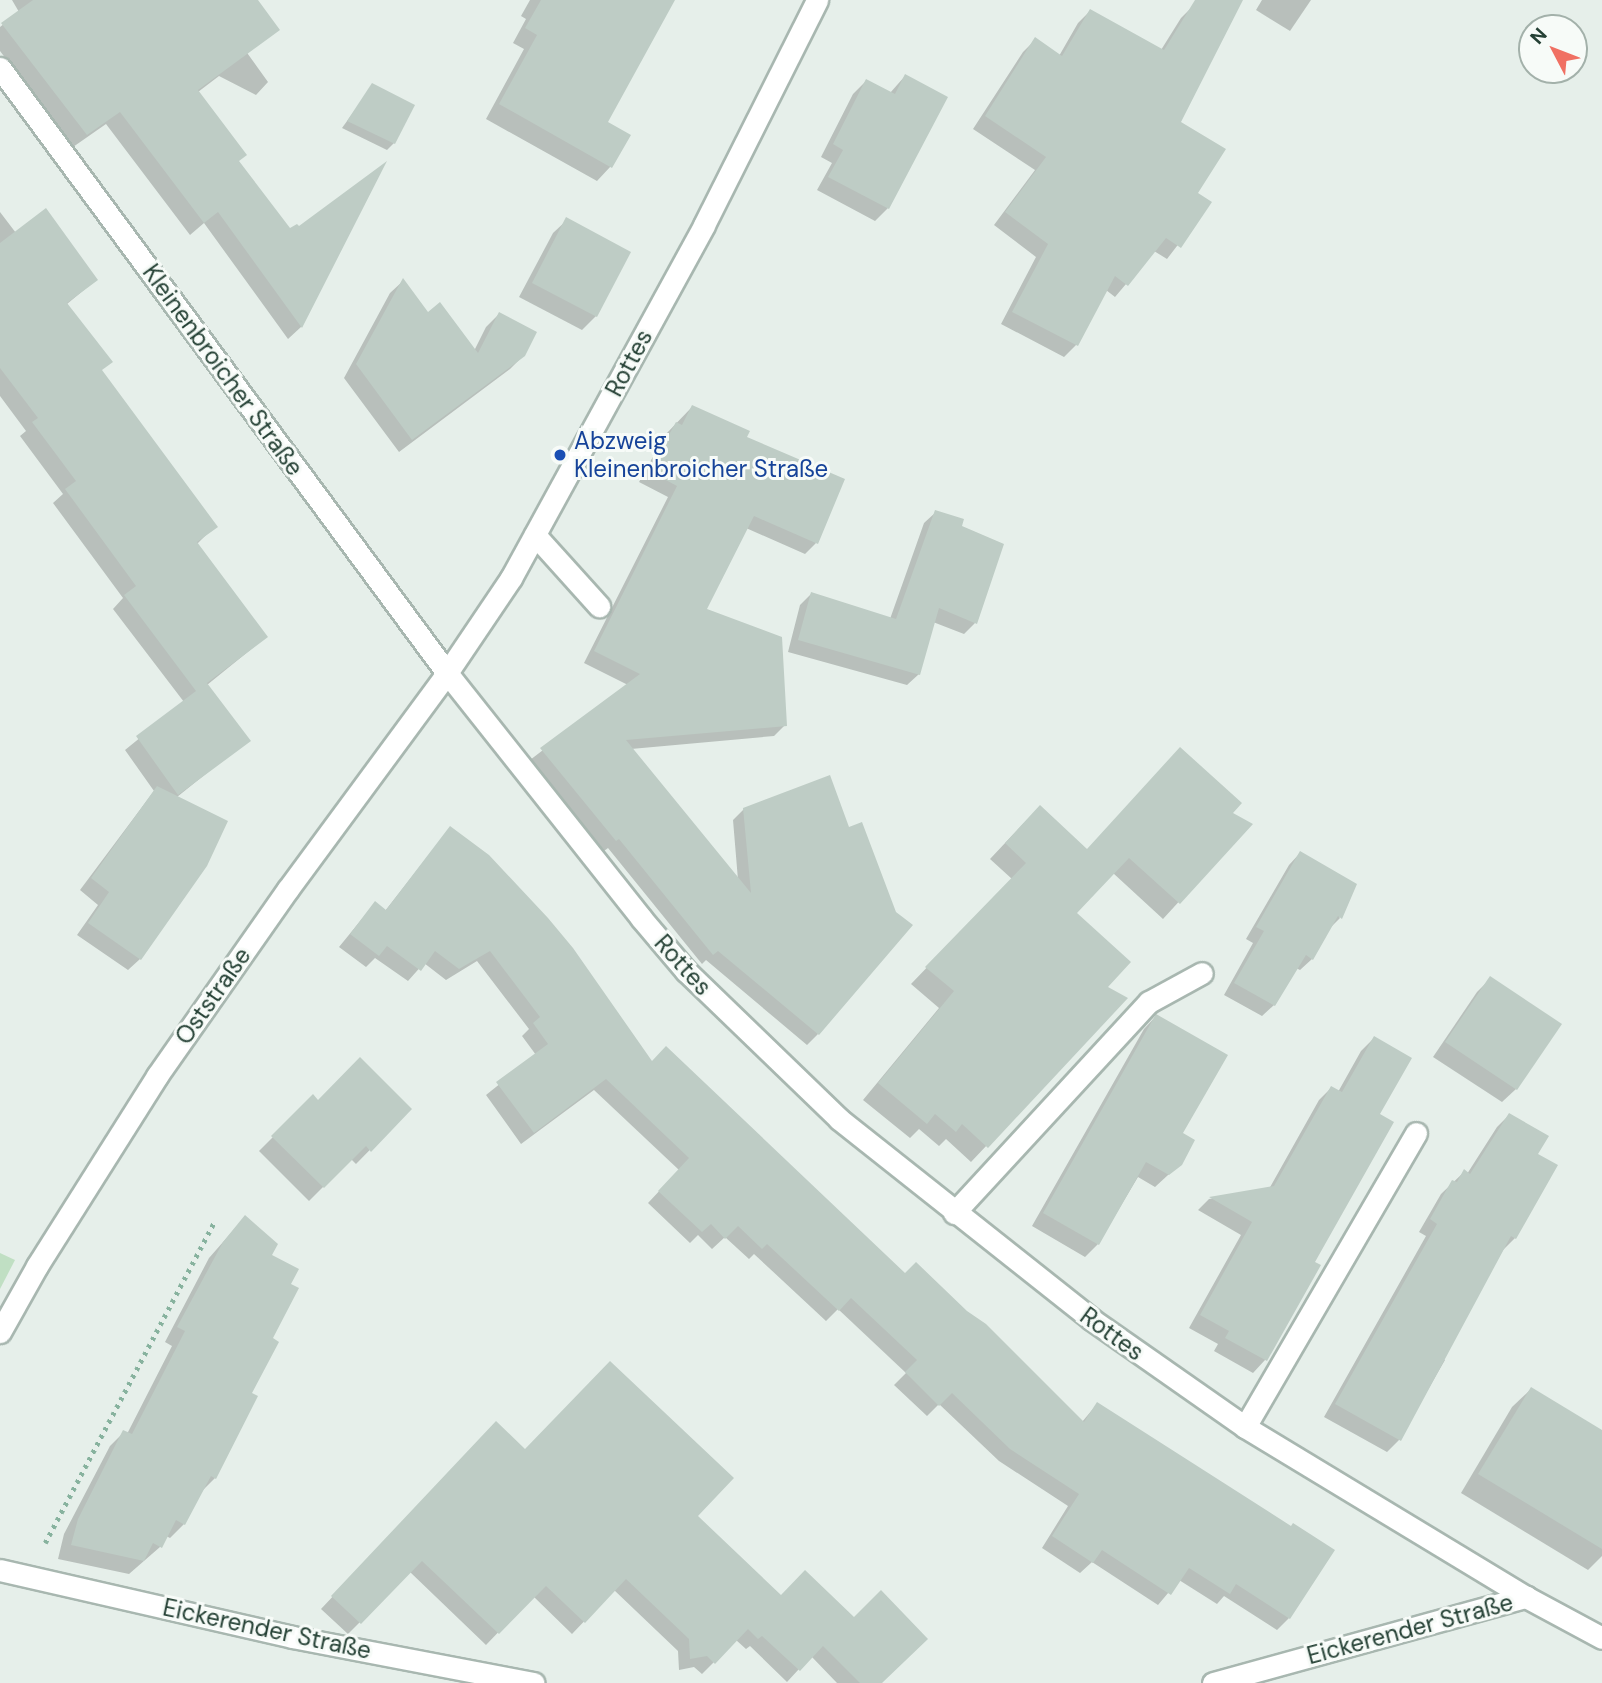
<!DOCTYPE html>
<html>
<head>
<meta charset="utf-8">
<style>
  body { margin:0 }
  #map { position:relative; width:1602px; height:1683px; overflow:hidden; background:#e6efea; font-family:"DM Sans",sans-serif }
  div>[style] { position:absolute }
  [style*='--x'] { left:calc(var(--x)*1px); top:calc(var(--y)*1px); width:calc(var(--w)*1px); rotate:calc(var(--a)*1deg) }
  .green>* { inset:0; background:#c0dfc3 }
  .shadow>* { inset:0; background:#0003 }
  .building>* { inset:0; background:#beccc5 }
  .path>* { height:4.5px; margin-top:-2.25px; transform-origin:0; background:repeating-linear-gradient(90deg,#87b29e 0 3.5px,transparent 0 8.5px) }
  .roads { filter:drop-shadow(2px 0 #a8b7b0) drop-shadow(-2px 0 #a8b7b0) drop-shadow(0 2px #a8b7b0) drop-shadow(0 -2px #a8b7b0) }
  .lane>* { height:21px; margin:-10.5px; padding:0 10.5px; transform-origin:10.5px; border-radius:10.5px; background:#fff }
  .street>* { height:21px; margin:-10.5px; padding:0 10.5px; transform-origin:10.5px; border-radius:10.5px; background:#fff }
  .secondary>* { height:21px; margin:-10.5px; padding:0 10.5px; transform-origin:10.5px; border-radius:10.5px; background:#fff }
  .dots>* { width:19px; height:19px; translate:-50% -50%; box-sizing:border-box; border:4px solid #f7fbf8; border-radius:50% }
  span { translate:-50% -50%; white-space:nowrap; text-align:center; line-height:1.15; -webkit-text-stroke:6px #f7fbf8; paint-order:stroke }
  .street-label { font-size:24px; color:#254135 }
  .transit-label { font-size:24px; color:#164399 }
  .left { translate:0 -50%; text-align:left }
  .north { position:absolute; left:1518px; top:14px; width:70px; height:70px; box-sizing:border-box; background:#f7fbf8; border:2px solid #a3b1aa; border-radius:50%; rotate:312deg; font-size:19px; font-weight:700; line-height:28px; text-align:center; color:#254135 }
  .north::after { content:''; display:block; margin:auto; width:24px; height:32px; background:#f07063; clip-path:polygon(50% 0,100% 100%,50% 72%,0 100%) }
</style>
</head>
<body>
<div id="map">
  <div class="green">
    <div style="clip-path:polygon(0 1253px,15px 1260px,0 1289px)"></div>
  </div>
  <div class="shadow">
    <div style="clip-path:polygon(12px 0,209px 0,268px 82px,256px 95px,219px 76px,198px 92px,238px 162px,290px 231px,298px 229px,382px 166px,301px 327px,288px 339px,204px 223px,190px 235px,106px 124px,73px 147px,0 51px,0 27px,19px 12px)"></div>
    <div style="clip-path:polygon(530px 0,674px 0,605px 122px,611px 166px,597px 181px,486px 119px,524px 49px,513px 43px,526px 19px,521px 16px)"></div>
    <div style="clip-path:polygon(1262px 0,1311px 0,1290px 31px,1256px 10px)"></div>
    <div style="clip-path:polygon(1193px 6px,1179px 122px,1195px 193px,1210px 203px,1167px 259px,1154px 251px,1115px 297px,1106px 290px,1076px 345px,1064px 357px,1001px 324px,1036px 257px,994px 225px,1035px 170px,973px 129px,1023px 52px,1035px 40px,1059px 56px,1078px 23px,1090px 11px,1161px 50px,1181px 18px)"></div>
    <div style="clip-path:polygon(905px 76px,888px 208px,875px 221px,817px 190px,832px 163px,821px 157px,853px 94px,866px 81px,890px 93px)"></div>
    <div style="clip-path:polygon(373px 85px,394px 143px,387px 150px,342px 128px)"></div>
    <div style="clip-path:polygon(0 212px,16px 233px,96px 280px,67px 304px,101px 371px,215px 526px,197px 544px,266px 637px,207px 685px,248px 740px,177px 797px,140px 959px,128px 970px,77px 935px,98px 905px,80px 890px,154px 791px,125px 750px,184px 702px,113px 609px,123px 598px,53px 503px,63px 494px,20px 436px,26px 431px,0 396px)"></div>
    <div style="clip-path:polygon(567px 220px,596px 316px,582px 330px,519px 297px,553px 233px)"></div>
    <div style="clip-path:polygon(403px 281px,427px 314px,474px 351px,486px 327px,499px 314px,524px 355px,510px 369px,399px 452px,344px 378px,390px 293px)"></div>
    <div style="clip-path:polygon(692px 407px,744px 438px,816px 543px,805px 554px,746px 528px,704px 610px,785px 725px,774px 736px,631px 749px,738px 880px,733px 820px,744px 809px,818px 1034px,807px 1045px,706px 960px,702px 964px,608px 848px,604px 851px,530px 760px,628px 685px,584px 663px,668px 497px,639px 482px,665px 435px)"></div>
    <div style="clip-path:polygon(936px 512px,959px 527px,1002px 545px,975px 623px,964px 634px,933px 622px,919px 674px,907px 685px,788px 652px,800px 605px,811px 594px,890px 619px,924px 523px)"></div>
    <div style="clip-path:polygon(1231px 813px,1250px 824px,1163px 919px,1113px 873px,1075px 913px,1105px 987px,1125px 999px,971px 1162px,946px 1139px,939px 1146px,919px 1129px,910px 1138px,863px 1100px,939px 1008px,911px 984px,1012px 879px,990px 859px,1024px 823px,1086px 851px)"></div>
    <div style="clip-path:polygon(450px 828px,652px 1063px,1082px 1422px,1097px 1404px,1289px 1618px,1277px 1630px,1224px 1596px,1217px 1604px,1179px 1580px,1158px 1605px,1092px 1562px,1080px 1573px,1042px 1548px,1068px 1506px,999px 1461px,939px 1404px,927px 1416px,894px 1385px,906px 1373px,838px 1309px,826px 1321px,754px 1254px,749px 1259px,725px 1237px,712px 1249px,698px 1235px,690px 1243px,648px 1203px,679px 1170px,594px 1090px,521px 1144px,486px 1095px,536px 1055px,522px 1036px,529px 1029px,477px 961px,446px 980px,424px 963px,408px 981px,375px 958px,366px 967px,339px 947px,375px 903px,385px 911px)"></div>
    <div style="clip-path:polygon(1300px 853px,1340px 918px,1329px 929px,1312px 959px,1300px 970px,1296px 968px,1274px 1005px,1262px 1016px,1224px 995px,1253px 943px,1246px 939px,1289px 865px)"></div>
    <div style="clip-path:polygon(1491px 978px,1516px 1089px,1502px 1102px,1433px 1057px,1477px 992px)"></div>
    <div style="clip-path:polygon(1156px 1016px,1181px 1134px,1180px 1164px,1155px 1187px,1138px 1177px,1098px 1244px,1085px 1257px,1032px 1226px,1144px 1029px)"></div>
    <div style="clip-path:polygon(1374px 1038px,1378px 1115px,1313px 1262px,1319px 1266px,1265px 1360px,1253px 1373px,1214px 1351px,1218px 1344px,1189px 1328px,1241px 1235px,1198px 1210px,1209px 1199px,1269px 1189px,1319px 1100px,1331px 1088px,1338px 1092px,1361px 1051px)"></div>
    <div style="clip-path:polygon(313px 1097px,318px 1102px,410px 1109px,356px 1164px,351px 1159px,309px 1201px,259px 1151px)"></div>
    <div style="clip-path:polygon(1509px 1115px,1515px 1238px,1503px 1250px,1441px 1357px,1445px 1360px,1399px 1440px,1387px 1452px,1324px 1417px,1426px 1236px,1419px 1232px,1441px 1194px,1464px 1172px,1467px 1174px,1497px 1127px)"></div>
    <div style="clip-path:polygon(245px 1217px,289px 1285px,250px 1394px,215px 1478px,201px 1492px,184px 1524px,170px 1538px,166px 1536px,160px 1547px,129px 1574px,58px 1559px,64px 1534px,110px 1446px,124px 1432px,127px 1434px,172px 1346px,165px 1342px,209px 1258px)"></div>
    <div style="clip-path:polygon(1531px 1389px,1602px 1432px,1602px 1556px,1588px 1570px,1461px 1493px,1512px 1407px)"></div>
    <div style="clip-path:polygon(485px 1435px,696px 1516px,781px 1597px,880px 1683px,837px 1683px,811px 1656px,787px 1682px,750px 1646px,746px 1649px,736px 1640px,702px 1674px,694px 1667px,679px 1670px,678px 1651px,614px 1590px,572px 1634px,533px 1596px,486px 1645px,410px 1572px,348px 1634px,321px 1609px)"></div>
  </div>
  <div class="building">
    <div style="clip-path:polygon(33px 0,258px 0,280px 30px,198px 90px,247px 155px,239px 161px,290px 228px,297px 224px,299px 226px,387px 161px,302px 328px,218px 212px,204px 223px,120px 112px,87px 135px,1px 23px)"></div>
    <div style="clip-path:polygon(541px 0,675px 0,608px 122px,631px 135px,612px 168px,499px 104px,537px 35px,525px 28px)"></div>
    <div style="clip-path:polygon(1195px 0,1243px 0,1181px 122px,1226px 149px,1198px 193px,1212px 202px,1181px 248px,1166px 238px,1128px 286px,1115px 276px,1078px 346px,1012px 312px,1048px 244px,1005px 212px,1046px 157px,985px 116px,1035px 37px,1062px 56px,1090px 9px,1164px 50px)"></div>
    <div style="clip-path:polygon(905px 74px,948px 97px,889px 209px,828px 177px,843px 150px,833px 144px,866px 79px,895px 94px)"></div>
    <div style="clip-path:polygon(372px 83px,415px 105px,395px 144px,347px 121px)"></div>
    <div style="clip-path:polygon(46px 208px,98px 280px,67px 303px,113px 362px,102px 370px,218px 527px,197px 542px,268px 637px,207px 683px,251px 741px,178px 795px,136px 736px,196px 691px,124px 595px,136px 586px,65px 489px,76px 481px,32px 422px,38px 418px,0 368px,0 243px)"></div>
    <div style="clip-path:polygon(566px 217px,631px 252px,597px 317px,532px 283px)"></div>
    <div style="clip-path:polygon(403px 278px,428px 312px,440px 302px,478px 353px,499px 312px,537px 332px,525px 356px,412px 440px,356px 364px)"></div>
    <div style="clip-path:polygon(692px 405px,750px 431px,747px 437px,845px 479px,818px 544px,754px 516px,707px 609px,782px 637px,787px 726px,626px 740px,751px 893px,743px 808px,830px 775px,849px 827px,862px 822px,896px 912px,913px 925px,819px 1035px,718px 951px,713px 955px,619px 839px,616px 841px,540px 748px,640px 674px,594px 651px,677px 486px,649px 471px,676px 422px,682px 425px)"></div>
    <div style="clip-path:polygon(935px 510px,964px 519px,962px 526px,1004px 544px,977px 624px,939px 608px,920px 675px,798px 640px,811px 592px,896px 619px)"></div>
    <div style="clip-path:polygon(1180px 747px,1242px 803px,1233px 813px,1253px 824px,1180px 904px,1129px 858px,1077px 913px,1131px 962px,1108px 987px,1128px 998px,988px 1148px,962px 1124px,956px 1132px,935px 1114px,927px 1124px,878px 1083px,954px 991px,925px 967px,1026px 863px,1005px 843px,1040px 805px,1087px 849px)"></div>
    <div style="clip-path:polygon(157px 786px,228px 821px,207px 866px,141px 960px,88px 923px,109px 892px,91px 878px)"></div>
    <div style="clip-path:polygon(450px 826px,489px 855px,548px 918px,573px 948px,652px 1061px,666px 1046px,905px 1273px,916px 1262px,967px 1311px,986px 1324px,1084px 1422px,1097px 1402px,1291px 1526px,1293px 1523px,1335px 1550px,1290px 1619px,1236px 1584px,1230px 1594px,1189px 1568px,1171px 1595px,1102px 1550px,1093px 1563px,1052px 1536px,1079px 1494px,1010px 1449px,952px 1393px,939px 1406px,905px 1372px,917px 1360px,851px 1298px,839px 1311px,767px 1244px,762px 1249px,738px 1226px,725px 1239px,711px 1224px,702px 1232px,658px 1191px,689px 1158px,606px 1079px,534px 1133px,496px 1082px,548px 1044px,533px 1023px,540px 1017px,490px 951px,459px 969px,435px 951px,421px 971px,387px 946px,379px 956px,350px 934px,375px 901px,386px 910px)"></div>
    <div style="clip-path:polygon(1300px 851px,1357px 884px,1342px 919px,1338px 916px,1313px 960px,1306px 955px,1275px 1006px,1234px 983px,1264px 931px,1256px 927px)"></div>
    <div style="clip-path:polygon(1490px 976px,1562px 1024px,1517px 1090px,1445px 1042px)"></div>
    <div style="clip-path:polygon(1156px 1014px,1228px 1055px,1183px 1133px,1195px 1140px,1182px 1165px,1169px 1175px,1146px 1162px,1099px 1245px,1043px 1213px)"></div>
    <div style="clip-path:polygon(1374px 1036px,1412px 1058px,1380px 1114px,1394px 1122px,1315px 1262px,1321px 1265px,1267px 1361px,1225px 1338px,1229px 1331px,1200px 1315px,1252px 1222px,1209px 1197px,1274px 1186px,1331px 1086px,1342px 1092px)"></div>
    <div style="clip-path:polygon(360px 1057px,412px 1109px,371px 1152px,366px 1146px,324px 1188px,271px 1136px,313px 1094px,318px 1100px)"></div>
    <div style="clip-path:polygon(1509px 1113px,1549px 1136px,1538px 1154px,1558px 1165px,1516px 1239px,1511px 1236px,1401px 1441px,1335px 1404px,1437px 1224px,1430px 1219px,1452px 1180px,1457px 1182px,1464px 1169px,1470px 1174px)"></div>
    <div style="clip-path:polygon(245px 1215px,278px 1244px,272px 1255px,299px 1269px,291px 1284px,299px 1288px,273px 1338px,279px 1342px,252px 1393px,258px 1396px,216px 1479px,211px 1476px,185px 1525px,176px 1520px,162px 1548px,153px 1543px,144px 1561px,71px 1545px,78px 1519px,123px 1430px,132px 1434px,185px 1331px,177px 1327px,223px 1242px)"></div>
    <div style="clip-path:polygon(610px 1361px,734px 1478px,698px 1516px,781px 1595px,805px 1570px,854px 1617px,881px 1590px,928px 1639px,882px 1683px,860px 1683px,823px 1646px,800px 1671px,762px 1636px,758px 1639px,748px 1629px,715px 1664px,707px 1656px,690px 1659px,689px 1639px,626px 1579px,585px 1623px,546px 1586px,499px 1634px,422px 1561px,361px 1624px,331px 1596px,496px 1421px,525px 1449px)"></div>
    <div style="clip-path:polygon(1531px 1387px,1602px 1430px,1602px 1549px,1478px 1474px)"></div>
  </div>
  <div class="path">
    <div style="--x:45;--y:1543;--w:362;--a:-62.2"></div>
  </div>
  <div class="roads">
    <div class="lane">
      <div style="--x:535;--y:535;--w:96;--a:48"></div>
      <div style="--x:954;--y:1213;--w:287;--a:-47.3"></div>
      <div style="--x:1149;--y:1002;--w:60;--a:-28.7"></div>
      <div style="--x:1245;--y:1427;--w:340;--a:-59.8"></div>
    </div>
    <div class="street">
      <div style="--x:447;--y:673;--w:313;--a:51.6"></div>
      <div style="--x:641;--y:918;--w:70;--a:49.7"></div>
      <div style="--x:686;--y:971;--w:213;--a:44"></div>
      <div style="--x:839;--y:1119;--w:322;--a:38.4"></div>
      <div style="--x:1091;--y:1319;--w:188;--a:35"></div>
      <div style="--x:1245;--y:1427;--w:328;--a:31.2"></div>
      <div style="--x:1526;--y:1597;--w:86;--a:28.3"></div>
      <div style="--x:0;--y:1570;--w:300;--a:12.9"></div>
      <div style="--x:292;--y:1637;--w:246;--a:10.8"></div>
      <div style="--x:1213;--y:1683;--w:325;--a:-15.4"></div>
    </div>
    <div class="secondary">
      <div style="--x:0;--y:68;--w:752;--a:53.54"></div>
      <div style="--x:0;--y:1332;--w:76;--a:-60.7"></div>
      <div style="--x:37;--y:1266;--w:225;--a:-57.7"></div>
      <div style="--x:157;--y:1076;--w:228;--a:-55"></div>
      <div style="--x:288;--y:889;--w:268;--a:-53.6"></div>
      <div style="--x:447;--y:673;--w:115;--a:-56"></div>
      <div style="--x:511;--y:578;--w:402;--a:-61.3"></div>
      <div style="--x:704;--y:225;--w:252;--a:-63.3"></div>
    </div>
  </div>
  <div class="dots">
    <div style="left:560px;top:455px;background:#1a4fb4"></div>
  </div>
  <div class="street-label">
    <span style="left:629px;top:363px;rotate:-62deg">Rottes</span>
    <span style="left:223px;top:370px;rotate:54deg">Kleinenbroicher Straße</span>
    <span style="left:683px;top:965px;rotate:48deg">Rottes</span>
    <span style="left:213px;top:996px;rotate:-55deg">Oststraße</span>
    <span style="left:1112px;top:1334px;rotate:36deg">Rottes</span>
    <span style="left:267px;top:1629px;rotate:12deg">Eickerender Straße</span>
    <span style="left:1410px;top:1629px;rotate:-15deg">Eickerender Straße</span>
  </div>
  <div class="transit-label">
    <span class="left" style="left:574px;top:455px">Abzweig<br>Kleinenbroicher Straße</span>
  </div>
  <div class="north">N</div>
</div>
</body>
</html>
